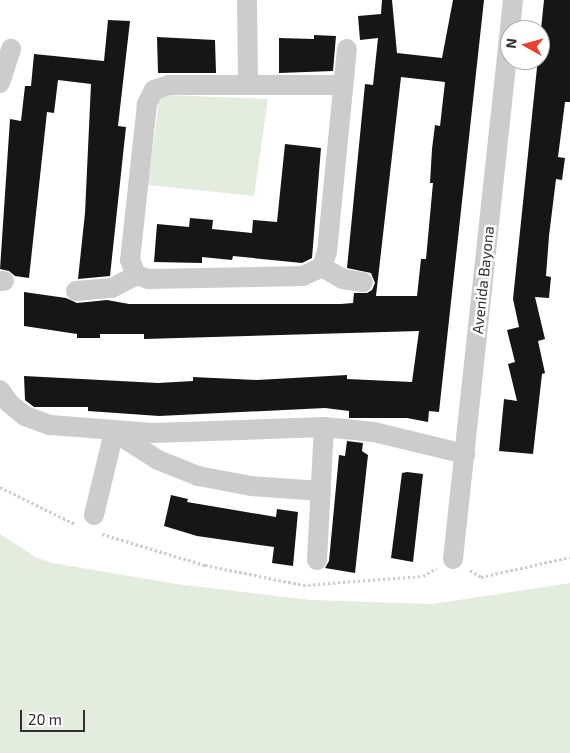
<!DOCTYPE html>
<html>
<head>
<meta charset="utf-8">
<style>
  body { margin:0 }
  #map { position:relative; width:570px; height:753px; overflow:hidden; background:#fff; font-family:"Exo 2",sans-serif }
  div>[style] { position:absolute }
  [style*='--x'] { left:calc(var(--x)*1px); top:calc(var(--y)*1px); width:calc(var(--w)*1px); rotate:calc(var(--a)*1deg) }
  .green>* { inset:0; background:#e3eddd }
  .building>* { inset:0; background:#161616 }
  .path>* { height:3px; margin-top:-1.5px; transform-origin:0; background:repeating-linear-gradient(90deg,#ccc 0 2.5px,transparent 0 5px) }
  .minor>* { height:20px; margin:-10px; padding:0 10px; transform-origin:10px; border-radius:10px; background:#ccc }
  span { translate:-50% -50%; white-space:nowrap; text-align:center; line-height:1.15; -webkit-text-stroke:5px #fff; paint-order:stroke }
  .street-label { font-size:15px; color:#2f2f2f }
  .north { position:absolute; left:500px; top:20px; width:50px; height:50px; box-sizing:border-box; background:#fff; border:1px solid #acacac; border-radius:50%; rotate:277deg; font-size:14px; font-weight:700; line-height:20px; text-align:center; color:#2f2f2f }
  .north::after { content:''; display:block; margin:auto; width:18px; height:22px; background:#e8412f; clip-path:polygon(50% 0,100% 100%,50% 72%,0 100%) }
  .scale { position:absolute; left:20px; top:710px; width:65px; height:22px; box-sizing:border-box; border:2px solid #2f2f2f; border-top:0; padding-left:6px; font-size:15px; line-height:18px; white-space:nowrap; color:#2f2f2f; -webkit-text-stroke:4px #fff; paint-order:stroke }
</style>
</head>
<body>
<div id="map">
  <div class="green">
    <div style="clip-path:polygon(167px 95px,268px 99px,254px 196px,148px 185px,159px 99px)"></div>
    <div style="clip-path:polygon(0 534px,37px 558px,53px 563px,176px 584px,311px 600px,432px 604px,570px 583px,570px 753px,0 753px)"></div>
  </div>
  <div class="building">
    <div style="clip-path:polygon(evenodd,382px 0,392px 0,397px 53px,442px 58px,453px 0,484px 0,439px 412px,429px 411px,428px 422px,407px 418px,349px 418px,349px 411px,325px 408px,159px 416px,88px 411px,88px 407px,34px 407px,25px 400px,24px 376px,158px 383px,193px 381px,193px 377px,257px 380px,347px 375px,347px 379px,412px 382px,419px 331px,144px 339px,144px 334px,100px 334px,100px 338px,77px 338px,77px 334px,24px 326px,24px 292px,66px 298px,77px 303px,107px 300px,129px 304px,341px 304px,353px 303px,354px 293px,367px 293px,372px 290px,375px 283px,371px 273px,347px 268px,365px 84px,373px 85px,378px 38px,360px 40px,358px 16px,381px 14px,382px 0,401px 77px,445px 82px,440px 126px,435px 125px,432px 149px,430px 183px,433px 183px,426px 259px,421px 259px,417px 296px,376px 296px,401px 77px)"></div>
    <div style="clip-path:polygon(544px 0,570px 0,570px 102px,565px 102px,558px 157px,565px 158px,562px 180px,556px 179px,549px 236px,546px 276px,551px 277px,549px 298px,535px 297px,545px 339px,538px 341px,545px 373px,542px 374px,533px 454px,499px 451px,504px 399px,517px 401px,508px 364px,515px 362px,507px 330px,519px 327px,513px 299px)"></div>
    <div style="clip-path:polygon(108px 20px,130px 21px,118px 126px,126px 127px,110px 276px,78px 279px,85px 213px,91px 84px,58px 80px,54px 113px,47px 112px,29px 278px,15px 276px,9px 271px,0 269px,10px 119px,21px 121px,25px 86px,31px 86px,34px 54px,104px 61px)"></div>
    <div style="clip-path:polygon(314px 35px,336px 36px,333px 71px,279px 73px,279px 38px,314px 39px)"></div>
    <div style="clip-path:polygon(157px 37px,215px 40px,216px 73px,158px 73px)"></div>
    <div style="clip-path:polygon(285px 144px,321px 148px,312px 258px,302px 263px,233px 256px,232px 260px,202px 257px,202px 263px,154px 262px,157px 224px,189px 227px,190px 218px,213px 220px,212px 229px,252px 233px,253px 220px,277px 222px)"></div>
    <div style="clip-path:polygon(347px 441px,363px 443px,362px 451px,368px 455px,355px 573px,325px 568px,329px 561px,339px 455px,345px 456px)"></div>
    <div style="clip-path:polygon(407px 472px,423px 474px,413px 562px,391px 558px,402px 473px)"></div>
    <div style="clip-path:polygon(171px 495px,188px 499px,187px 502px,276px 517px,277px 509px,298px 512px,293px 566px,272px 563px,274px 547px,197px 536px,164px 526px)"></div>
  </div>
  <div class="path">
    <div style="--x:0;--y:487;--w:84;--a:26.3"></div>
    <div style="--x:102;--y:534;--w:108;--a:16.8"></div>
    <div style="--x:205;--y:565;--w:100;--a:11.5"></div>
    <div style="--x:303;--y:585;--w:120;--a:-4.3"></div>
    <div style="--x:423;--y:576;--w:16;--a:-30"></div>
    <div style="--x:470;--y:570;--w:13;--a:32"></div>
    <div style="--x:481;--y:577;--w:91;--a:-12.7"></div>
  </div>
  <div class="minor">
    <div style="--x:247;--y:0;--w:85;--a:89.3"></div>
    <div style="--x:0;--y:83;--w:36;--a:-72"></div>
    <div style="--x:343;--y:85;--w:174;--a:180"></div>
    <div style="--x:169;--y:85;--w:16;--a:162"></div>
    <div style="--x:154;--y:90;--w:16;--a:117"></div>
    <div style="--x:147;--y:104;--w:157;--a:96.2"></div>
    <div style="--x:130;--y:260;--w:16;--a:68"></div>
    <div style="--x:136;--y:275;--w:13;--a:18"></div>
    <div style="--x:148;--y:279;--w:155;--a:-1.1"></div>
    <div style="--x:303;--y:276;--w:21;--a:-25"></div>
    <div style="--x:322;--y:267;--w:16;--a:-72"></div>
    <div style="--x:327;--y:252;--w:204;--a:-84.4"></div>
    <div style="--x:322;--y:267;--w:24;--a:30"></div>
    <div style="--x:343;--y:279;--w:20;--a:9"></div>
    <div style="--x:0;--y:281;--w:4;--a:0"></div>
    <div style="--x:76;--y:291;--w:36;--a:-5"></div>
    <div style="--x:112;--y:288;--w:27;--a:-28"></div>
    <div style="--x:0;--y:390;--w:16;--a:55"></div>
    <div style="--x:9;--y:403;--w:21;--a:39"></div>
    <div style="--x:25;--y:416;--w:27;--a:20"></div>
    <div style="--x:50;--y:425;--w:103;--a:4.4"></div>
    <div style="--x:153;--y:433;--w:171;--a:-2"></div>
    <div style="--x:324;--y:427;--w:50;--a:5.7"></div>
    <div style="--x:374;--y:432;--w:94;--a:13.6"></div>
    <div style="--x:114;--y:432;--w:52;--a:32.5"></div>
    <div style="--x:158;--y:460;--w:43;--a:21.8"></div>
    <div style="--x:198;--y:476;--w:54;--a:10.7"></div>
    <div style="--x:251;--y:486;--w:70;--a:4.1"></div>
    <div style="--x:94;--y:515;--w:85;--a:-76.5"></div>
    <div style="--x:453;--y:559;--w:562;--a:-83.87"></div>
    <div style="--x:317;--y:560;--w:133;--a:-87"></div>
  </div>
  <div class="street-label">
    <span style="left:483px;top:280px;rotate:-84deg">Avenida Bayona</span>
  </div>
  <div class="north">N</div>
  <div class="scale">20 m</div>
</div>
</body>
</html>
